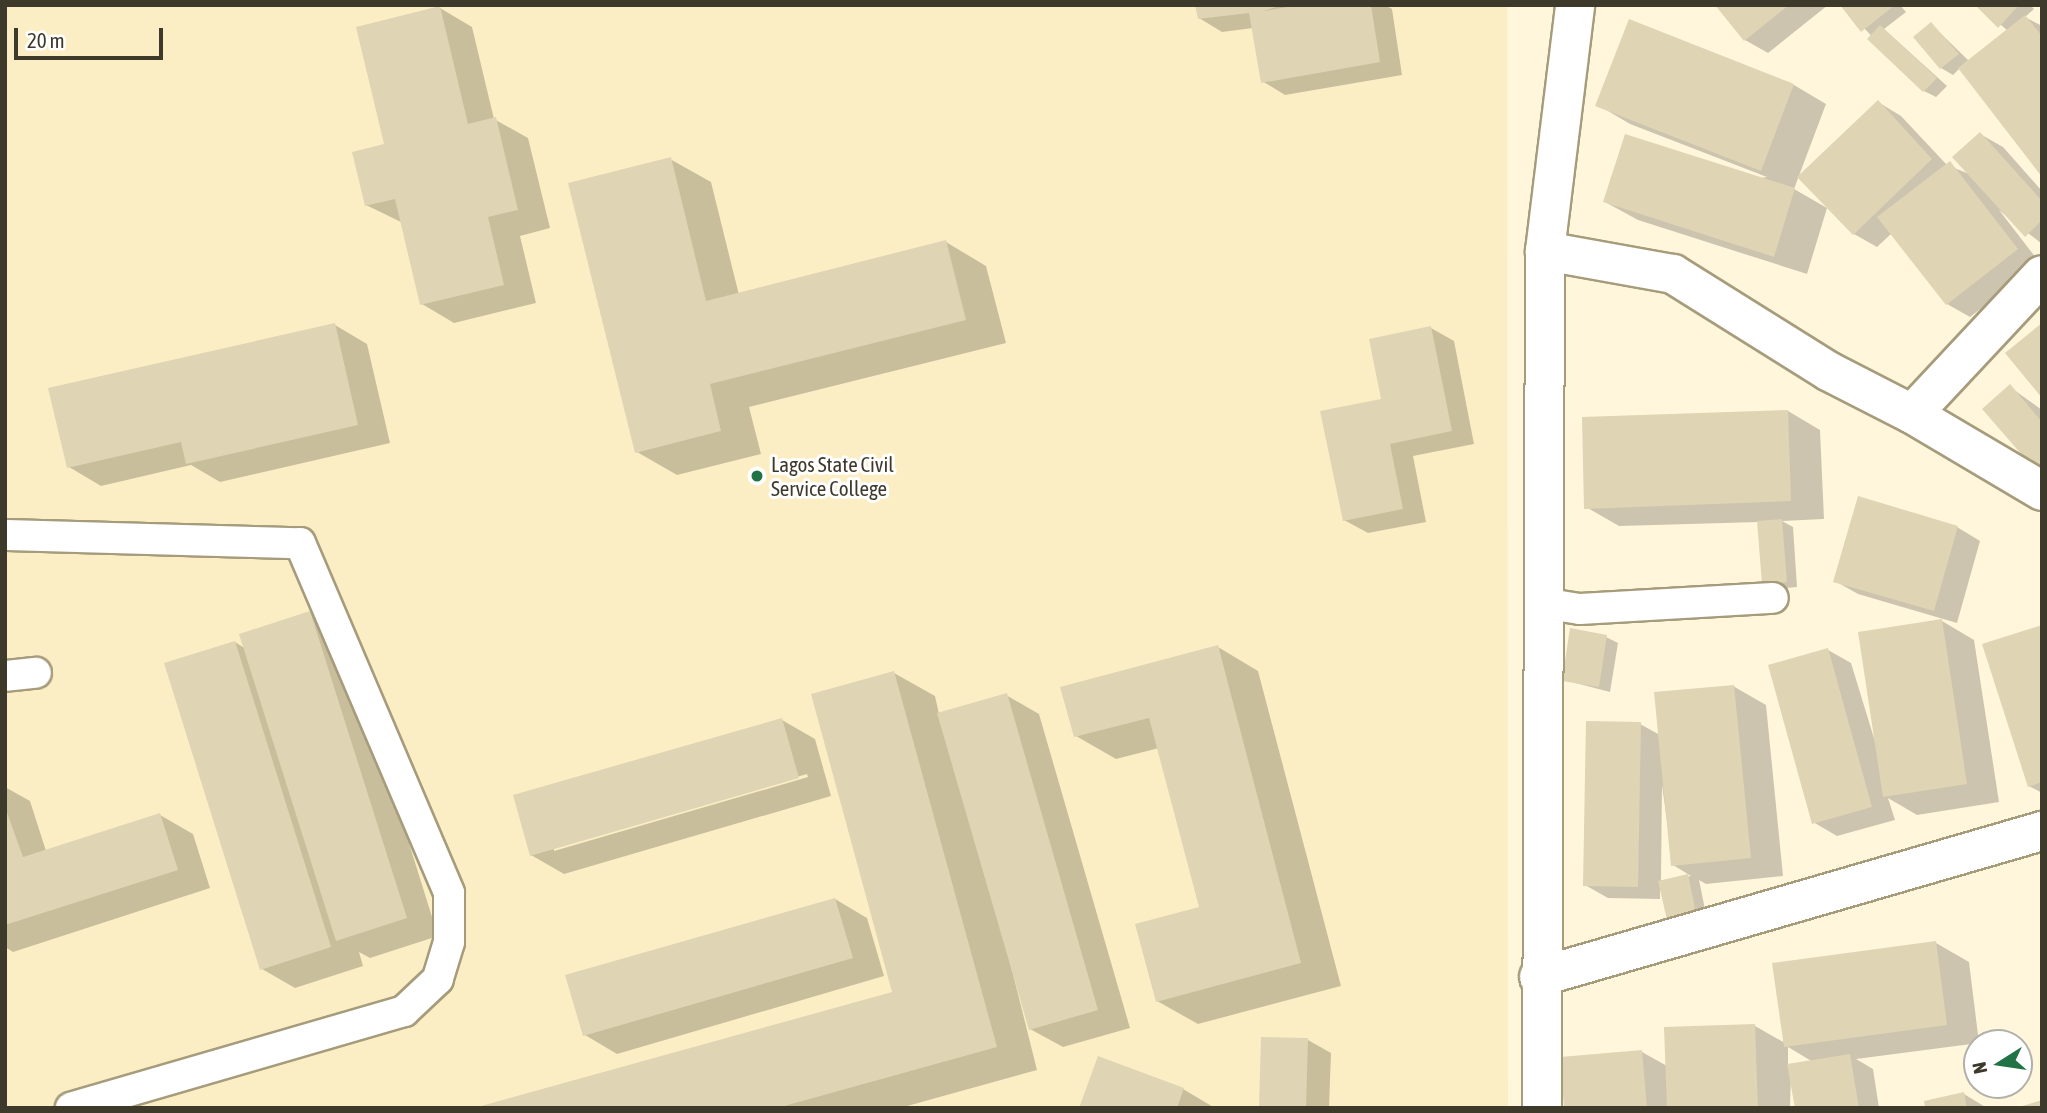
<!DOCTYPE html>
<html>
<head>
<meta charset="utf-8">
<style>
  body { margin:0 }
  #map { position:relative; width:2047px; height:1113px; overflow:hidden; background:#fff6db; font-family:"Asap Condensed",sans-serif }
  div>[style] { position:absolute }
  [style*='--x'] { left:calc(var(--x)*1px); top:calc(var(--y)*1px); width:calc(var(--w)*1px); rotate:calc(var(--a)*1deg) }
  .built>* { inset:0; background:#fceec4 }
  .shadow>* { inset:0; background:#0003 }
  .building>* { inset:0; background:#dfd4b3 }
  .roads { filter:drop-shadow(2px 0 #a69c7c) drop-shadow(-2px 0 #a69c7c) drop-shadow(0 2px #a69c7c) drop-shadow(0 -2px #a69c7c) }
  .lane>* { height:30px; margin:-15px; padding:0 15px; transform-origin:15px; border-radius:15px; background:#fff }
  .street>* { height:38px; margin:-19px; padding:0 19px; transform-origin:19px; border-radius:19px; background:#fff }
  .dots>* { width:19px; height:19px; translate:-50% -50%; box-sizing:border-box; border:4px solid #fff; border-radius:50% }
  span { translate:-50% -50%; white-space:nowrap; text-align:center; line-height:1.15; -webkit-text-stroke:6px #fff; paint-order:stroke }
  .poi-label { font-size:21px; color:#3d392b }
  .left { translate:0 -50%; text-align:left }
  .frame { position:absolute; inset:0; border:7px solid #3d392b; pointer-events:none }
  .north { position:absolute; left:1963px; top:1029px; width:70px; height:70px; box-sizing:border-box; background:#fff; border:2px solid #b1b0aa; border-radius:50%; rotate:258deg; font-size:19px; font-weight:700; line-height:28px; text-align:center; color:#3d392b }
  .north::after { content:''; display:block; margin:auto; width:24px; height:32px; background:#217345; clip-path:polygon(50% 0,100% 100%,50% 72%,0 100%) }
  .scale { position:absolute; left:14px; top:28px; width:149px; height:32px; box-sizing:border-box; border:4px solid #3d392b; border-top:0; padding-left:9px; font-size:21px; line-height:24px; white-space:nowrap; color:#3d392b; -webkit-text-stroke:5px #fff; paint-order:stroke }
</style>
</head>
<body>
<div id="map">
  <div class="built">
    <div style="clip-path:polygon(5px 5px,1507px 5px,1508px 1108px,5px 1108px)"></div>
  </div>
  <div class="shadow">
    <div style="clip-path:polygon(1197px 5px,1385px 5px,1392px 9px,1402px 75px,1285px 95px,1262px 81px,1253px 28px,1222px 32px,1199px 18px)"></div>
    <div style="clip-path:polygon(1717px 5px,1828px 5px,1768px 53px,1745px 40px)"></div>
    <div style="clip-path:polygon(1842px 5px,1900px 5px,1906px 12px,1884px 29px,1947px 86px,1936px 97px,1924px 91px)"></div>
    <div style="clip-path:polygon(1978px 5px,2030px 5px,2034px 9px,2025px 17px,2042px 26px,2042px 174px,1960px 68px,1953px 75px,1941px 68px,1916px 37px,1931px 24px,1969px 61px,2008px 31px)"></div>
    <div style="clip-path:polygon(440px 8px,472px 27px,494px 119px,528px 138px,550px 228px,520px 236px,536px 303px,454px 323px,422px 304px,403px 223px,366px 205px)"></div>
    <div style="clip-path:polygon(1794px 85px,1826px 104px,1794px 189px,1827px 208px,1807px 274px,1638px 220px,1605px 202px,1767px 177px,1630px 124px,1598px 105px)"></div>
    <div style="clip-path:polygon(1878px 102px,1901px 116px,1947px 165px,1969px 174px,1980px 134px,2003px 147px,2042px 191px,2042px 244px,1999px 210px,2040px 263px,1970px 317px,1947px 304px,1892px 233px,1877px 247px,1854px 234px)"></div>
    <div style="clip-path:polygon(670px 159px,711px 182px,739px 295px,946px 242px,986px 266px,1006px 343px,749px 407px,761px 454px,677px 475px,637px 452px)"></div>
    <div style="clip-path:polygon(335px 325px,367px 344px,390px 443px,220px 482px,191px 465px,101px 486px,69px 467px)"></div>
    <div style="clip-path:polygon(1431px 328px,1454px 341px,1474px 444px,1413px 456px,1426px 522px,1368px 533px,1344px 520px,1383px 400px)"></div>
    <div style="clip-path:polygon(2010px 387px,2042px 410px,2042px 476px)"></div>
    <div style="clip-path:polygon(1788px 411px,1820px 430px,1824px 519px,1782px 521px,1793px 527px,1797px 587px,1775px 589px,1763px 582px,1759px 522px,1619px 526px,1586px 507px)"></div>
    <div style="clip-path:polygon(1957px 527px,1980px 541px,1957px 623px,1858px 594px,1835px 581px)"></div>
    <div style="clip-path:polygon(310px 613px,343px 632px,438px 936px,370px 958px,359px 952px,363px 966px,295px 988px,262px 969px,235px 642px,246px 649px)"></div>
    <div style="clip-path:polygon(1942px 621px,1974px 640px,1999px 802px,1917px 815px,1888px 798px,1895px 820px,1837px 836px,1813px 822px,1828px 650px,1851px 663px,1877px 748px)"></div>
    <div style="clip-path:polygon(2042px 626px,2042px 793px,2029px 786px)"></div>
    <div style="clip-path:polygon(1606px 637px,1618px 643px,1610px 692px,1564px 680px)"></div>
    <div style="clip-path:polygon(1218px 647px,1258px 671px,1341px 986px,1198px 1024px,1157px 1001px,1201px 908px,1159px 748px,1116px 759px,1076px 736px)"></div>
    <div style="clip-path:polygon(894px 673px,935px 696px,939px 714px,1006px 695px,1039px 714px,1130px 1028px,1063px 1047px,1030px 1029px,1006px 946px,1037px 1070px,900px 1108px,478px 1108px,894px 993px)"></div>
    <div style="clip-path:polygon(evenodd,1733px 686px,1766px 705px,1783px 876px,1706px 884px,1699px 880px,1708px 924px,1660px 890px,1660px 899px,1608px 898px,1585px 885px,1640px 724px,1660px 735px,1733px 686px,1662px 785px,1673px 865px,1691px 876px,1661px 882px,1662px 785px)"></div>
    <div style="clip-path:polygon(evenodd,782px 720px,815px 739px,831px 796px,564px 874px,531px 855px,782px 720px,807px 774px,808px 777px,554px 851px,554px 847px,807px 774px)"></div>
    <div style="clip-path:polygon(5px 787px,30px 801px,46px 851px,160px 815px,193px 834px,210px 888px,13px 952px,5px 947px)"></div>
    <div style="clip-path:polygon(835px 899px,867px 918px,884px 976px,617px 1054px,585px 1035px)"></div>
    <div style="clip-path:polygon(evenodd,1936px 943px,1969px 962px,1979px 1043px,1856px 1059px,1873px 1069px,1879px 1108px,1797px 1108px,1791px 1073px,1790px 1108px,1566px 1108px,1642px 1052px,1667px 1066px,1755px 1026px,1785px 1043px,1936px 943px,1788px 1047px,1813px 1062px,1788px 1066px,1788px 1047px)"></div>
    <div style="clip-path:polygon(1308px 1040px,1331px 1053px,1329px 1108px,1260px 1108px)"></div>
    <div style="clip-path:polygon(1183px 1089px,1215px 1108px,1081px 1108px)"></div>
    <div style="clip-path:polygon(1964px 1094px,1987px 1108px,1927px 1108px)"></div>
  </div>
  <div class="building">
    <div style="clip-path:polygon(1195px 5px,1282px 5px,1264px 11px,1299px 5px,1371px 5px,1380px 62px,1261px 83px,1249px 13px,1198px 19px)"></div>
    <div style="clip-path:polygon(1715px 5px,1789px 5px,1744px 41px)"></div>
    <div style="clip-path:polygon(1840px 5px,1895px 5px,1861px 32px)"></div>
    <div style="clip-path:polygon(1975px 5px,2019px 5px,1998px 28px)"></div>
    <div style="clip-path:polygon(440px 6px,468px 124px,496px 117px,518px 210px,488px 217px,504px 285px,420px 305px,395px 199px,365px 206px,352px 152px,384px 144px,356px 27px)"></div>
    <div style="clip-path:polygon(2025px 15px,2042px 36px,2042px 177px,1958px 68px)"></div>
    <div style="clip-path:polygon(1629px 19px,1794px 84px,1761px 171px,1595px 106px)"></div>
    <div style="clip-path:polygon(1931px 22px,1959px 54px,1940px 69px,1913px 37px)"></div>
    <div style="clip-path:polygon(1880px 25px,1937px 78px,1923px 92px,1867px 39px)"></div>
    <div style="clip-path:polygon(1878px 100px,1932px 159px,1853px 235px,1797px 177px)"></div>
    <div style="clip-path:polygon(1980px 132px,2042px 201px,2042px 220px,2025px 237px,1952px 157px)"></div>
    <div style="clip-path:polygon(1625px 134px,1795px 188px,1774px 257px,1603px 202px)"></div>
    <div style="clip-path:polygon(671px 157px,706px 301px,946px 240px,966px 320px,710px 384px,721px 431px,635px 453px,568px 183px)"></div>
    <div style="clip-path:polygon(1950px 161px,2018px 249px,1946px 305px,1877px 217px)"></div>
    <div style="clip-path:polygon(335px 323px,358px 425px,186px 464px,181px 442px,67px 468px,48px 388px)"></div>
    <div style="clip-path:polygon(2042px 323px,2042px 398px,2005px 353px)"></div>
    <div style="clip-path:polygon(1431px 326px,1452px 431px,1390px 444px,1403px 509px,1343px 521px,1320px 411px,1381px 399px,1369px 339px)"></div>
    <div style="clip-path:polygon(2010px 384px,2042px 422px,2042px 478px,1982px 409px)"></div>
    <div style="clip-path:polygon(1788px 410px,1791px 501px,1584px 509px,1582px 417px)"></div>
    <div style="clip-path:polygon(1858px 496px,1958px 526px,1934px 611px,1833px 582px)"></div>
    <div style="clip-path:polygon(1782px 519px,1787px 582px,1762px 584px,1757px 521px)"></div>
    <div style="clip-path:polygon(310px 611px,407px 918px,336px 941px,239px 634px)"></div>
    <div style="clip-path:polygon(1942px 619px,1967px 784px,1883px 797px,1858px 632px)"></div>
    <div style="clip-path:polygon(2042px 625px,2042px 782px,2028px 787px,1982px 644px)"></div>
    <div style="clip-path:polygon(1570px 628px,1607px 635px,1599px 687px,1562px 681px)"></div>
    <div style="clip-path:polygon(235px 641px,331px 947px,260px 970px,164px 663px)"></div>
    <div style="clip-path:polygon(1218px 645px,1301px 963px,1156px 1002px,1135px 924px,1199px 907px,1149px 718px,1074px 737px,1060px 687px)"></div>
    <div style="clip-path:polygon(1828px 648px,1872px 807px,1812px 824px,1768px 665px)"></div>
    <div style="clip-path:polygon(894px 671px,997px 1047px,777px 1108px,474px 1108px,892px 992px,811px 694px)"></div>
    <div style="clip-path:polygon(1734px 685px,1751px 858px,1671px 866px,1654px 692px)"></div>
    <div style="clip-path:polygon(1007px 693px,1098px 1010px,1029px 1030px,937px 713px)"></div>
    <div style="clip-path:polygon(782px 718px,799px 778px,530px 856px,513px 795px)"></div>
    <div style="clip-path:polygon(1586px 721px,1641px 722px,1638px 887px,1583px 886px)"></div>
    <div style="clip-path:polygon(5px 807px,23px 857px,160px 813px,178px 870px,5px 925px)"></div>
    <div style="clip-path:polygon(1688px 874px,1697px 918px,1668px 924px,1658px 881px)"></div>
    <div style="clip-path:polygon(835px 898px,853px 958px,583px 1036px,565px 975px)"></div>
    <div style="clip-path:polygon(1936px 941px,1947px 1025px,1784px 1047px,1772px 963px)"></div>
    <div style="clip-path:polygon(1755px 1024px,1758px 1108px,1667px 1108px,1664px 1027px)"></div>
    <div style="clip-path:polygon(1261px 1037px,1308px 1038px,1306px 1108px,1259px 1108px)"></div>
    <div style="clip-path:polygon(1642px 1050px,1647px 1108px,1564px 1108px,1560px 1057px)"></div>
    <div style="clip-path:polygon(1850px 1054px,1859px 1108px,1795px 1108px,1787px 1064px)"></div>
    <div style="clip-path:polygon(1098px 1056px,1184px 1088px,1177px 1108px,1079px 1108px)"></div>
    <div style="clip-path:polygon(1964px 1092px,1967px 1108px,1925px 1108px,1924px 1101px)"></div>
    <div style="clip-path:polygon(2042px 1100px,2042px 1108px,2019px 1108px,2019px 1107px)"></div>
  </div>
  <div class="roads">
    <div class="lane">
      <div style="--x:5;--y:535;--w:295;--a:1.6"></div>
      <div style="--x:300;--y:543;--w:380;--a:66.9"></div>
      <div style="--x:449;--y:893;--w:49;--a:90"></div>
      <div style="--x:449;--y:942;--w:39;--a:107"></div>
      <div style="--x:438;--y:979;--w:47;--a:136.7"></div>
      <div style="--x:404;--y:1011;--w:347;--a:163.8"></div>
      <div style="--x:1542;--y:603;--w:38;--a:9"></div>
      <div style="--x:1580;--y:609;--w:193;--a:-3.3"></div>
      <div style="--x:5;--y:676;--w:31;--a:-6"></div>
    </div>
    <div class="street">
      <div style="--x:1545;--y:251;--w:130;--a:10.2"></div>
      <div style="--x:1673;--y:274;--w:183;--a:32"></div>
      <div style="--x:1828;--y:371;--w:94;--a:27.1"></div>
      <div style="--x:1912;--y:414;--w:151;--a:30.6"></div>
      <div style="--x:1912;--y:414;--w:190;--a:-46.9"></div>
      <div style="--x:1539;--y:977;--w:524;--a:-16.19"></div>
      <div style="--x:1542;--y:1108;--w:857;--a:-89.8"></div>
      <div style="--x:1545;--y:251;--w:248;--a:-83"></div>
    </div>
  </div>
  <div class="dots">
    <div style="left:757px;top:476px;background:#217345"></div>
  </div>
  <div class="poi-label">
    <span class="left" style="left:771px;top:476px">Lagos State Civil<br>Service College</span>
  </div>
  <div class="frame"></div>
  <div class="north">N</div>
  <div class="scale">20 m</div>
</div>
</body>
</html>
